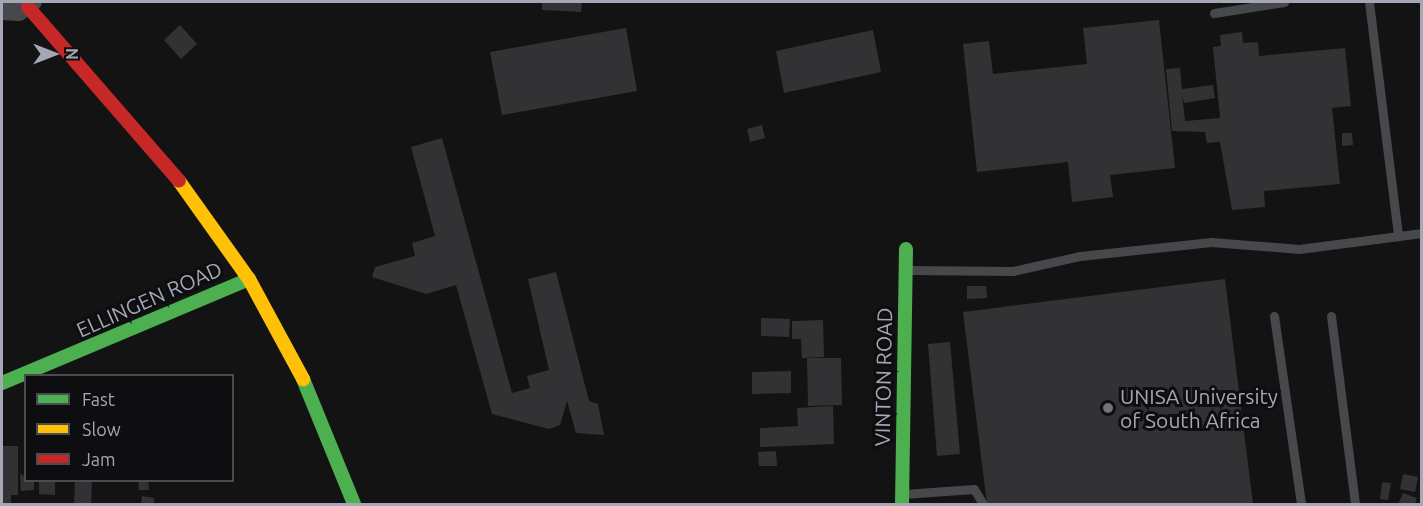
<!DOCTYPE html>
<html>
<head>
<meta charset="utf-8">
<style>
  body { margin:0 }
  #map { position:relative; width:1423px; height:506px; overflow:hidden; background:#131313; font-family:Ubuntu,sans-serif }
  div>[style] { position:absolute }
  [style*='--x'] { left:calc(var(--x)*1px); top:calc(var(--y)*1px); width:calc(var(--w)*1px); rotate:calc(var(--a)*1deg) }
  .building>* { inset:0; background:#323234 }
  .lane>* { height:9px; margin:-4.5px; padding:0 4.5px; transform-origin:4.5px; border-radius:4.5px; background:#47484c }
  .street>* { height:18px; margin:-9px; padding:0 9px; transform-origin:9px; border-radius:9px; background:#47484c }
  .fast>* { height:14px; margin:-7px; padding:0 7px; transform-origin:7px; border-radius:7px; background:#4caf50 }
  .slow>* { height:14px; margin:-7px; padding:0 7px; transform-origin:7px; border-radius:7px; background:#ffc107 }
  .jam>* { height:14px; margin:-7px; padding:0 7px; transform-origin:7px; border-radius:7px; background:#c62828 }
  .dots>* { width:16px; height:16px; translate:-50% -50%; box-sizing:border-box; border:3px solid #0e0d0f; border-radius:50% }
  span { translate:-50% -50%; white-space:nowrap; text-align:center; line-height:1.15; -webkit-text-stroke:6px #0e0d0f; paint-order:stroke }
  .street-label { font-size:21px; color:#a4a7b4 }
  .poi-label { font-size:21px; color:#a4a7b4 }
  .left { translate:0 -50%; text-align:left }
  .frame { position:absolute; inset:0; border:3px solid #a4a7b4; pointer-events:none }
  .legend { position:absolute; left:24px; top:374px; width:210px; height:108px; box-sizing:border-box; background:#0e0d0f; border:2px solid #4a4b51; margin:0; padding:8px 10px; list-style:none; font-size:18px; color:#a4a7b4 }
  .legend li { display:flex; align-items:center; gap:12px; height:30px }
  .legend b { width:30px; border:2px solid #4a4b51 }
  .north { position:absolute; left:24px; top:24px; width:60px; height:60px; -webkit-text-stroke:4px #0e0d0f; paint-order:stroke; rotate:90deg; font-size:16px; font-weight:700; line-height:24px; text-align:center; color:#a4a7b4 }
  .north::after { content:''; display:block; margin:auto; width:21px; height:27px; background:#a4a7b4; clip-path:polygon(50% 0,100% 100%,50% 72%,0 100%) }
</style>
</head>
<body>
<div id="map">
  <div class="building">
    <div style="clip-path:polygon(542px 2px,582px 2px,581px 12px,542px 10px)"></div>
    <div style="clip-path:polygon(1159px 20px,1175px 168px,1110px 175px,1113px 197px,1072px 202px,1068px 162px,977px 172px,963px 44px,989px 41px,993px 74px,1087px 64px,1083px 28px)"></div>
    <div style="clip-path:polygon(180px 25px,197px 44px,181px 59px,164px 40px)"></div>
    <div style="clip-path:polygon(626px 28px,637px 91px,502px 115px,490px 52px)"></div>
    <div style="clip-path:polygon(873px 30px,881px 72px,784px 93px,776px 51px)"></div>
    <div style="clip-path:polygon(1242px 32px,1243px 43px,1258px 42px,1259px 56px,1345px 48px,1351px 106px,1332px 108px,1340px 184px,1264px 191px,1265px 207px,1232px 210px,1220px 142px,1207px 143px,1205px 132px,1172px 131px,1166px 69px,1180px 68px,1182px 89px,1213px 85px,1215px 98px,1184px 103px,1182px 93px,1185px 121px,1220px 118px,1213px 47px,1221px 46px,1220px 35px)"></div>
    <div style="clip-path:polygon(762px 125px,765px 138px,750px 142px,747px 129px)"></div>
    <div style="clip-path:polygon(1342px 133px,1352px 133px,1353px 145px,1342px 146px)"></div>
    <div style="clip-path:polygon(442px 138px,512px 393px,530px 388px,527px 376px,549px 370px,528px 279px,556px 272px,589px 401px,598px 404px,604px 435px,576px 433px,567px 401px,560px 425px,549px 429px,492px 414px,456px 285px,426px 294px,372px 277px,375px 267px,415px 256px,412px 243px,435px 236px,411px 147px)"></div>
    <div style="clip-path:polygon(1225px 279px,1253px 504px,987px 504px,963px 312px)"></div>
    <div style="clip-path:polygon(967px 286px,986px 286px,987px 298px,967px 299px)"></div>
    <div style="clip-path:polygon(761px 318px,790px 319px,789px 337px,761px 336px)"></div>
    <div style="clip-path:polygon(823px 320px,824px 357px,802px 358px,801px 339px,792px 339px,792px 321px)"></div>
    <div style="clip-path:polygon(950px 342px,960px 454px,937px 456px,928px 344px)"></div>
    <div style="clip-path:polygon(807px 358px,841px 358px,842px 405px,808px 406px)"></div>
    <div style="clip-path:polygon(791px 371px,791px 393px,752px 394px,752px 372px)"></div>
    <div style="clip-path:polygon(833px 406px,834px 444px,760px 447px,760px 428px,798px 426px,797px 408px)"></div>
    <div style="clip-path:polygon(2px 446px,18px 446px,18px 495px,11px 495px,11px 504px,2px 504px)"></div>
    <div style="clip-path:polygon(776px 451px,777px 466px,759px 466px,758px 452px)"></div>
    <div style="clip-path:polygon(20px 474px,34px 480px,34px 490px,21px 491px)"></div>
    <div style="clip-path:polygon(1403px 474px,1418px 477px,1415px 492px,1400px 489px)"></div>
    <div style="clip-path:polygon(39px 480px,55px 480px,55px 495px,39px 494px)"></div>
    <div style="clip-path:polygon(75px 480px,92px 480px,91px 504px,74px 504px)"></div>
    <div style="clip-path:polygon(138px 480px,148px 480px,149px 490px,139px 490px)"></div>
    <div style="clip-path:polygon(1382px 482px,1391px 483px,1388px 500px,1380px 499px)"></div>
    <div style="clip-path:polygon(1403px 493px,1417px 498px,1415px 504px,1398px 504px)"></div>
    <div style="clip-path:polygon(142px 496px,154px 498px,154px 504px,141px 504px)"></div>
  </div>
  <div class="lane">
    <div style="--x:1369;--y:2;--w:236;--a:82.9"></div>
    <div style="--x:1214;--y:13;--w:71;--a:-8.9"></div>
    <div style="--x:907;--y:270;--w:106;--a:0.5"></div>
    <div style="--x:1013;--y:271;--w:69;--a:-12.6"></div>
    <div style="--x:1080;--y:256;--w:132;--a:-6.1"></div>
    <div style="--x:1211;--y:242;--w:88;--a:4.5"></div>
    <div style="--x:1299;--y:249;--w:124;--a:-7.4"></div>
    <div style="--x:1274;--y:316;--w:190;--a:81.8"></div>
    <div style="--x:1331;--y:316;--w:190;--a:82.7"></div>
    <div style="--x:904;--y:494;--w:70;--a:-4.1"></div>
    <div style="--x:974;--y:489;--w:17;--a:59"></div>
  </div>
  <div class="street">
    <div style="--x:2;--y:11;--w:17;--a:3"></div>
    <div style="--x:19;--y:12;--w:17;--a:-36"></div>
  </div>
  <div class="fast">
    <div style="--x:303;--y:379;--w:135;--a:67.8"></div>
    <div style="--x:2;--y:383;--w:268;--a:-22.8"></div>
    <div style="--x:902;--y:504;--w:255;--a:-89.1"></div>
  </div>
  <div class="slow">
    <div style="--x:179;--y:181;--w:120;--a:54.5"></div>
    <div style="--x:249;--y:279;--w:114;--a:61.6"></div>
  </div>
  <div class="jam">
    <div style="--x:28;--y:7;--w:230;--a:49"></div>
  </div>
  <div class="dots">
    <div style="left:1108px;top:408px;background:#71737c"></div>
  </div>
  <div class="street-label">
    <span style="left:149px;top:299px;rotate:-24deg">ELLINGEN ROAD</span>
    <span style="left:883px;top:377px;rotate:-89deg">VINTON ROAD</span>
  </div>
  <div class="poi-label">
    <span class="left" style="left:1120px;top:408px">UNISA University<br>of South Africa</span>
  </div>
  <div class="frame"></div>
  <ul class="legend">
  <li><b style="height:8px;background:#4caf50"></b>Fast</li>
  <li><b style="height:8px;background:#ffc107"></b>Slow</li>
  <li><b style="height:8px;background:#c62828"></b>Jam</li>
  </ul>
  <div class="north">N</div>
</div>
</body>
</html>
